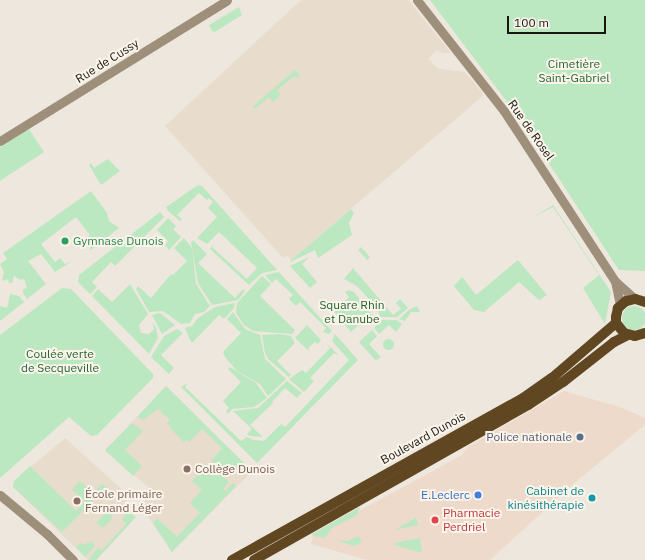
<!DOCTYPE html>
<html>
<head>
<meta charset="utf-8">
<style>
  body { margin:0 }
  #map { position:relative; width:645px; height:560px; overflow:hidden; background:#eee7dd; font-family:"IBM Plex Sans",sans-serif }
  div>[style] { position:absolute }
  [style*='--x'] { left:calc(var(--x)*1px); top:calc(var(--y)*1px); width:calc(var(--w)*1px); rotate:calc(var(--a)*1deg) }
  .commercial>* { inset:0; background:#eedacb }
  .built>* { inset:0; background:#e8dccc }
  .green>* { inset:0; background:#bce8c1 }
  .round { border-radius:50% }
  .minor>* { height:9px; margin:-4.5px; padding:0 4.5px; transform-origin:4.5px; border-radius:4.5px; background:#9e8f7b }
  .major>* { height:10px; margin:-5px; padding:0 5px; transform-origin:5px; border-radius:5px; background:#604722 }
  .dots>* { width:11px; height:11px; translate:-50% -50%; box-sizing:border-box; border:2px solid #fbf4ea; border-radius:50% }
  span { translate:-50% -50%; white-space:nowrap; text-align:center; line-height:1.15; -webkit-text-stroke:4px #fbf4ea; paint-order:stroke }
  .street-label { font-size:12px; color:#181613 }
  .park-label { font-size:12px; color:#246532 }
  .leisure-label { font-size:12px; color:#27864d }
  .left { translate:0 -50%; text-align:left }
  .service-label { font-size:12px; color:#4e5e75 }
  .right { translate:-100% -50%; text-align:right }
  .education-label { font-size:12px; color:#785e54 }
  .culture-label { font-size:12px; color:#0d838f }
  .shop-label { font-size:12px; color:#366cbe }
  .health-label { font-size:12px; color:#be3a42 }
  .scale { position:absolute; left:507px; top:16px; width:99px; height:18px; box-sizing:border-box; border:2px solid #181613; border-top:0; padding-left:5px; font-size:12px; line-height:14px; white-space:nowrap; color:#181613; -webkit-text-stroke:3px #fbf4ea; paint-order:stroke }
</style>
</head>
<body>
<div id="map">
  <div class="commercial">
    <div style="clip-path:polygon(564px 391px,620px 407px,645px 418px,645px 425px,579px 479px,490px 560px,367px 560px,311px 544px,313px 536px,462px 455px,468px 447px)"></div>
  </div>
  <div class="built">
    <div style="clip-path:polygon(301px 0,408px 0,451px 53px,442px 53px,437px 50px,428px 59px,439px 69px,465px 72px,484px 95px,291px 260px,287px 255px,283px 258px,165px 126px)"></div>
    <div style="clip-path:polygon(166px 386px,252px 471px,172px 552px,140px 505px,154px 492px,105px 451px)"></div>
    <div style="clip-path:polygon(65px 438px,130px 497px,123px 504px,136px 517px,96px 560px,88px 560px,13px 487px,14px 481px)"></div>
  </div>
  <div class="green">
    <div style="clip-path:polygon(430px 0,645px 0,645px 271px,619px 270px,517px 115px)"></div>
    <div style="clip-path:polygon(239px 7px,242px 15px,215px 32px,212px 31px,209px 25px)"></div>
    <div style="clip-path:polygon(295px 70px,300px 76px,297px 78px,294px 76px,277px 90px,280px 95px,273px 102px,269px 97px,255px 109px,253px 106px)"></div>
    <div style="clip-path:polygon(29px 129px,44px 152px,0 181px,0 147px)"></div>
    <div style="clip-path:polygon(108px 159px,120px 171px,101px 185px,89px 165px,91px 163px,94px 168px)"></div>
    <div style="clip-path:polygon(198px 185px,202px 186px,277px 270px,262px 273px,249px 285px,210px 249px,215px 242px,212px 247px,247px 279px,257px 268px,219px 232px,207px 244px,197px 238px,217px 217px,208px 208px,213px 202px,209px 198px,207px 200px,199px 193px,177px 215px,182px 219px,180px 221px,168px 211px,166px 207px)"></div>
    <div style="clip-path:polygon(91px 191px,107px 213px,109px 221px,119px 228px,91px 250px,85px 239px,90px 235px,76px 217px,41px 244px,55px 262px,60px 258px,65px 264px,71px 262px,55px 272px,41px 254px,28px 261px,46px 284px,27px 299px,23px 293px,23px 289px,27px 288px,24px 279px,21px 280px,14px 276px,12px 283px,9px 283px,8px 279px,2px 281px,4px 272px,0 264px,7px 259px,3px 253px)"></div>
    <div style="clip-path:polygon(553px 205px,611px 292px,605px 324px,583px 288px,599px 275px,553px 207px,532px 218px)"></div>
    <div style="clip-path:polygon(351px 209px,354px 213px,349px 223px,352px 235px,318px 258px,315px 250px,288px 263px)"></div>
    <div style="clip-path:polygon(160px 212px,164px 217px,115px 266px,111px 262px,92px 282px,97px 287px,90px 294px,78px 282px,79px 275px)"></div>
    <div style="clip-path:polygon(168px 218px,176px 226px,173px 229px,181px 237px,169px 250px,165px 245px,168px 241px,157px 230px)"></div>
    <div style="clip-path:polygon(184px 238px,192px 248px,196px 284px,210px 306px,204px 312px,195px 314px,190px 323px,181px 324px,163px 311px,149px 312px,136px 289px,138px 286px,151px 298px,171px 274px,173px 275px,187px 261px,174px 248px)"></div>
    <div style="clip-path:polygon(193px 240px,207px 254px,198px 263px,235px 298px,243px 289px,245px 291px,238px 300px,212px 305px,198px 283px,191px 243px)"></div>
    <div style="clip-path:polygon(361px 247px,370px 257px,367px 260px,358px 250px)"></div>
    <div style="clip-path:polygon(309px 257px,302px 264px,317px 282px,310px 288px,290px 266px)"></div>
    <div style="clip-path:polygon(518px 260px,547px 295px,539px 300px,519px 282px,484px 312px,474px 310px,454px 286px,462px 277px,476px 295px)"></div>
    <div style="clip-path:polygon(353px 268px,393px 315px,401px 309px,396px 303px,400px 299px,408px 308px,397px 317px,380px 317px,378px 309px,357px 286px,344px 279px)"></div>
    <div style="clip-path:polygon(279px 272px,332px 331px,329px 334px,323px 332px,326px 328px,300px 302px,296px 306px,289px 299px,293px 295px,276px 279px,272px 283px,265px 275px)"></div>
    <div style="clip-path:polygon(262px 276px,271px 284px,260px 296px,295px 330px,292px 334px,253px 331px,244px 325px,236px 313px,237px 303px)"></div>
    <div style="clip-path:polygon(130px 284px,148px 314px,139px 325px,141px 333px,149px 334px,154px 329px,152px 322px,156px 328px,158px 338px,149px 354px,92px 296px,98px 289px,112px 302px)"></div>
    <div style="clip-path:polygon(62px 288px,71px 289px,153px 374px,153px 378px,97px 435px,91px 436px,69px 417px,0 478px,0 335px)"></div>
    <div style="clip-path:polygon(349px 290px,354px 292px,373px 316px,372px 320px,368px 316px,351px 332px,334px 312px,349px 297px,345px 292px)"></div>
    <div style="clip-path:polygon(10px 294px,19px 296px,24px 302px,0 321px,0 306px,7px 308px)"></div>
    <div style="clip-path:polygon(235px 303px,234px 308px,224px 319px,219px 315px,192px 343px,190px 340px,185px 328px,192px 326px,198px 318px,215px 307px)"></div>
    <div class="round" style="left:622px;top:306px;width:24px;height:24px"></div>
    <div style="clip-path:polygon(417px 306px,420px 312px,411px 312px,405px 321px,399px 319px,409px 310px)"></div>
    <div style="clip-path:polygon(233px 312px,245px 329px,260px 335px,265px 359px,286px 379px,268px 396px,260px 384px,237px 371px,225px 357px,223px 352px,241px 333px,227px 319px)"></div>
    <div style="clip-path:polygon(160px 313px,175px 325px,162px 334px,152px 315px)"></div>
    <div style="clip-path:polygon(380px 320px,396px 320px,402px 324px,396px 332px,389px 325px,379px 334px,374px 328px)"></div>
    <div style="clip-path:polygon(307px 325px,321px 340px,318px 344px,315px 342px,308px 348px,310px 352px,295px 338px)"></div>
    <div style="clip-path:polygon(177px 329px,183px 333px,161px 355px,174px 368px,169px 374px,151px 357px,164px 336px)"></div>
    <div style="clip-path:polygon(372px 330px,377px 336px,369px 344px,381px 357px,376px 361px,359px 342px)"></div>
    <div style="clip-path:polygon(279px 334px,291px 336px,295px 343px,277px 361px,291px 375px,289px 377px,269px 360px,265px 353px,262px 335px)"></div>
    <div style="clip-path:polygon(335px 334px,358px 360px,257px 463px,181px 387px,188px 383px,185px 387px,241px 441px,247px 437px,253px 440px,264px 441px,281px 424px,285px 427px,349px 360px,332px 341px)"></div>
    <div class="round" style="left:382.5px;top:338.5px;width:11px;height:11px"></div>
    <div style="clip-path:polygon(327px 344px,339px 355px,334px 353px,310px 378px,314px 381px,304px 392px,289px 379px,302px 370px,306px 373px,330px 348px)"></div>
    <div style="clip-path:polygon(230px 367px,256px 383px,267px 398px,254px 407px,232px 409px,228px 414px,226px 411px,229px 408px,223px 401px,241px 382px,228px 369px)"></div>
    <div style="clip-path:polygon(287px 381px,302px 393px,297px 398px,285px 388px,272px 402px,273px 403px,250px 425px,263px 437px,250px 436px,247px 434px,252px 429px,233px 411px,258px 408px)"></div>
    <div style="clip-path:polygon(166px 386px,245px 464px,242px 467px,236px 467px,228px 475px,211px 461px,222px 448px,202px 429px,189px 442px,186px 440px,184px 442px,173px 431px,167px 423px,170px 420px,158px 409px,143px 420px,137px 417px)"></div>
    <div style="clip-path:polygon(132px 423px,143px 431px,125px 450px,142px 466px,133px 476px,105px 450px)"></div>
    <div style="clip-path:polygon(209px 463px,229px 482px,223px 489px,225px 491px,233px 483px,236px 486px,172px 552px,153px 523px,157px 518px,177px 537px,200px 513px,190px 503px,202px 490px,192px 481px)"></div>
    <div style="clip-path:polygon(30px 466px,76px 511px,85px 502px,72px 490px,80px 481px,93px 493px,102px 484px,106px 488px,62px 532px,13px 487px,14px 481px)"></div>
    <div style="clip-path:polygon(360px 507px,357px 515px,332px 528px,325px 538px,313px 536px,312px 534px)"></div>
    <div style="clip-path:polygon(108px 510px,113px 517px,103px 528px,96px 523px)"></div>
    <div style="clip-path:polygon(128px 512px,136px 517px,96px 560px,88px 560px,98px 548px,102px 550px,126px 524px,122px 519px)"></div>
    <div style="clip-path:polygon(416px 517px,418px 525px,394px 530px,409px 522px)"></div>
    <div style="clip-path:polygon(359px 536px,362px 542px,354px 546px,336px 540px,348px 541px)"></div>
    <div style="clip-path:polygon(420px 538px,422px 553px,394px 545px,394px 543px)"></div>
    <div style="clip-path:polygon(92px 541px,95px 546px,85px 557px,76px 547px,80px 543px,83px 545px)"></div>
  </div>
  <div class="minor">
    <div style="--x:417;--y:0;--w:141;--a:51.9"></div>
    <div style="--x:504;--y:111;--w:203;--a:56.9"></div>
    <div style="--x:615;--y:281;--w:27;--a:42"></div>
    <div style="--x:0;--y:141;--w:267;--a:-31.8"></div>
    <div style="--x:615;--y:281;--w:25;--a:78"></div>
    <div style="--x:0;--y:495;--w:61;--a:39.7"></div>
    <div style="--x:47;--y:534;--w:37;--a:45"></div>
  </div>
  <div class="major">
    <div style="--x:645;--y:302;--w:10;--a:-163"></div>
    <div style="--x:635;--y:299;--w:9;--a:167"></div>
    <div style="--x:626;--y:301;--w:11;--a:139"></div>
    <div style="--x:618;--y:308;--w:9;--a:103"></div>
    <div style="--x:616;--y:317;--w:6;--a:90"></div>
    <div style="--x:616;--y:323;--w:13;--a:51"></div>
    <div style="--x:624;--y:333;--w:11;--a:15"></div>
    <div style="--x:635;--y:336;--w:10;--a:-17"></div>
    <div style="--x:232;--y:560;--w:333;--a:-29.1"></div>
    <div style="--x:523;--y:398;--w:35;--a:-35"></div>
    <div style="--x:552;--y:378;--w:84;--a:-40.7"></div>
    <div style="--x:254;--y:560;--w:315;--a:-29.5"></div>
    <div style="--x:528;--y:405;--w:42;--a:-33.3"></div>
    <div style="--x:563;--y:382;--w:65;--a:-38.1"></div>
    <div style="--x:614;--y:342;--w:16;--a:-27"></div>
  </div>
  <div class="dots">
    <div style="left:65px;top:241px;background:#2e9e5b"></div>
    <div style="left:580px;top:437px;background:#5c6f8a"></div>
    <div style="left:187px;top:469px;background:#8d6e63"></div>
    <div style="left:478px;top:495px;background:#3f7fe0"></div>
    <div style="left:592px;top:498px;background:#0f9aa8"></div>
    <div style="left:77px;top:501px;background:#8d6e63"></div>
    <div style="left:435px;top:520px;background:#e0444e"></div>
  </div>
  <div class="street-label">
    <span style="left:107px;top:61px;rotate:-32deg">Rue de Cussy</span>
    <span style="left:531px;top:130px;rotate:55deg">Rue de Rosel</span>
    <span style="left:423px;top:438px;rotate:-29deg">Boulevard Dunois</span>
  </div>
  <div class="park-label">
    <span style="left:574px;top:71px">Cimetière<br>Saint-Gabriel</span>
    <span style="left:352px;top:312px">Square Rhin<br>et Danube</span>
    <span style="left:60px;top:361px">Coulée verte<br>de Secqueville</span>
  </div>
  <div class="leisure-label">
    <span class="left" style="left:73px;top:241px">Gymnase Dunois</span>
  </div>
  <div class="service-label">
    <span class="right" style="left:572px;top:437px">Police nationale</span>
  </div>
  <div class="education-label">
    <span class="left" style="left:195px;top:469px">Collège Dunois</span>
    <span class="left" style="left:85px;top:501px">École primaire<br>Fernand Léger</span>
  </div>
  <div class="culture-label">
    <span class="right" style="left:584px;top:498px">Cabinet de<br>kinésithérapie</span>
  </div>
  <div class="shop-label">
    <span class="right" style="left:470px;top:495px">E.Leclerc</span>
  </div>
  <div class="health-label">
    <span class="left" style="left:443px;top:520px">Pharmacie<br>Perdriel</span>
  </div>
  <div class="scale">100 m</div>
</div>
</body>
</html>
